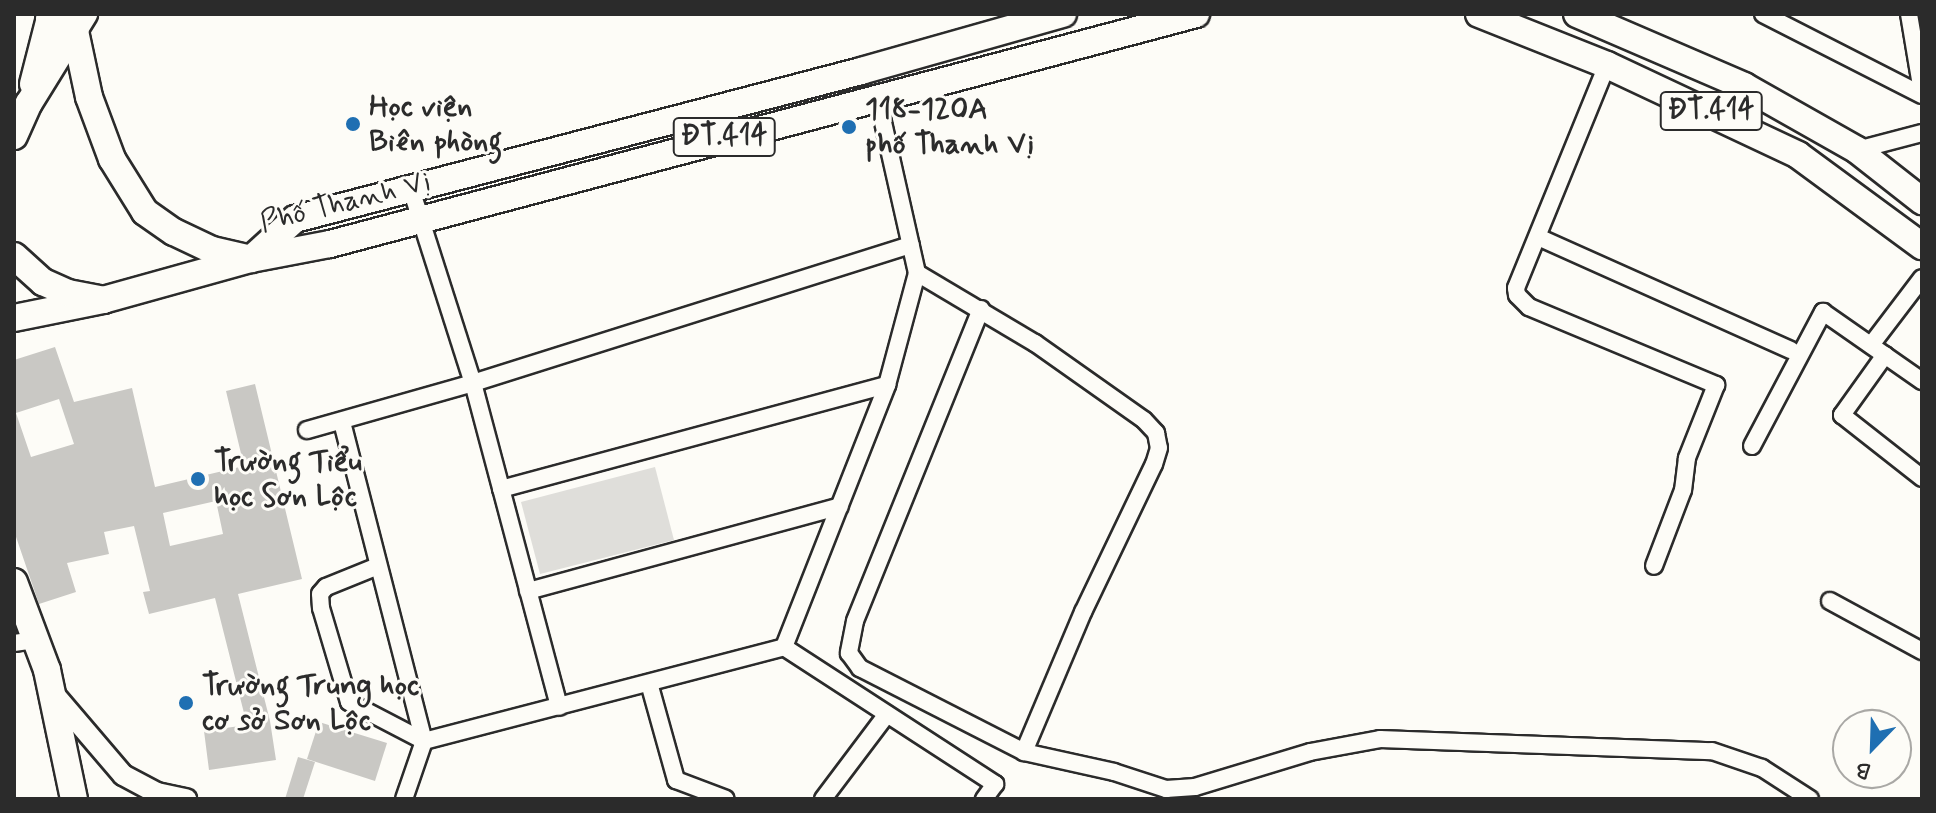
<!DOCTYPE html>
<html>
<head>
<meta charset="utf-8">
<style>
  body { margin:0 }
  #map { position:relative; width:1936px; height:813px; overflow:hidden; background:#fdfcf7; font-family:Mynerve,sans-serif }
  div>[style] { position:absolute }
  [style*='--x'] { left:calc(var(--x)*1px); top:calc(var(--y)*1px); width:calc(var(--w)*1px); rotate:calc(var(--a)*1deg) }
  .green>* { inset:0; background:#dfdeda }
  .building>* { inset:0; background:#c9c8c4 }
  .roads { filter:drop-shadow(2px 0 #2b2b2b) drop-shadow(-2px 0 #2b2b2b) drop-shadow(0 2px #2b2b2b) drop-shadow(0 -2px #2b2b2b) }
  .minor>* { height:16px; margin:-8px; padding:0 8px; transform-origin:8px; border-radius:8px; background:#fdfcf7 }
  .tertiary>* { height:20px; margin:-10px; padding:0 10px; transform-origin:10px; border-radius:10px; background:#fdfcf7 }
  .primary>* { height:26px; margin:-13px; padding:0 13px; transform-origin:13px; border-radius:13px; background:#fdfcf7 }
  .trunk>* { height:26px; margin:-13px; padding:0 13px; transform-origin:13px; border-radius:13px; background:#fdfcf7 }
  .dots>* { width:22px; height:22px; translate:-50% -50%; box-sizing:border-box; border:4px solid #fdfcf7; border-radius:50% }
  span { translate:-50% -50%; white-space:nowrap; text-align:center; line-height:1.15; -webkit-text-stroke:6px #fdfcf7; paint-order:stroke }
  .shield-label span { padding:2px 6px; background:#fdfcf7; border:2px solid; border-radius:6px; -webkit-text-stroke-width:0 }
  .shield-label { font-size:28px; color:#2b2b2b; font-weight:700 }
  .poi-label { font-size:30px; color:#2b2b2b; font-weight:700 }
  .left { translate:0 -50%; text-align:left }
  .street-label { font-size:30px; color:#2b2b2b }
  .frame { position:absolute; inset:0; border:16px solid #2b2b2b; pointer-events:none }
  .north { position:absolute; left:1832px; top:709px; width:80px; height:80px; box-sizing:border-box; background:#fdfcf7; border:2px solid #a9a8a5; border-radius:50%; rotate:203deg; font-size:22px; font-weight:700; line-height:32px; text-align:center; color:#2b2b2b }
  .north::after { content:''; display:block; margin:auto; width:28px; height:36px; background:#1f6fb2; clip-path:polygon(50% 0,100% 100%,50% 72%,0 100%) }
</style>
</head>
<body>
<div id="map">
  <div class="green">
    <div style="clip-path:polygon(655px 467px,674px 540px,540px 574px,521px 502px)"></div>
  </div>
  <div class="building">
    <div style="clip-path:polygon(evenodd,55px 347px,74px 402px,132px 388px,155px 487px,244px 466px,226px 391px,255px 384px,302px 579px,238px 594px,270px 721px,276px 760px,209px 770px,204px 731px,247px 725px,215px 598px,149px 614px,143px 592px,150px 591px,134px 526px,104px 532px,109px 554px,67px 563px,76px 592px,39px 604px,14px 531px,14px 360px,55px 347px,59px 399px,74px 444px,31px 457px,16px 413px,59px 399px,55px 347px,216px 501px,223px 534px,170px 546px,163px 513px,216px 501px)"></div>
    <div style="clip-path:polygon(319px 722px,387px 743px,375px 781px,307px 759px)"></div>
    <div style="clip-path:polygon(298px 757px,315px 762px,303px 799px,285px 799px)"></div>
  </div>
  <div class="roads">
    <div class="minor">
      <div style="--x:1763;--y:14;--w:178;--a:27"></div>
      <div style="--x:1909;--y:14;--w:79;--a:80.5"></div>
      <div style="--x:1607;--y:65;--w:241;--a:112.2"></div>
      <div style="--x:1516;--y:288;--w:7;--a:82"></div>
      <div style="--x:1517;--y:295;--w:17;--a:45"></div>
      <div style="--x:1529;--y:307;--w:203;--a:22.6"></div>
      <div style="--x:1716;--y:385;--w:79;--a:111.7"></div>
      <div style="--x:1687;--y:458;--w:32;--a:97"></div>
      <div style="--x:1683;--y:490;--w:81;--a:110.9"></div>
      <div style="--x:1857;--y:150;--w:67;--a:-14.7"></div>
      <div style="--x:411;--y:189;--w:204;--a:72.3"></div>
      <div style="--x:473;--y:383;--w:335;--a:75.1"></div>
      <div style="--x:1538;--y:237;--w:277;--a:24.1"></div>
      <div style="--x:917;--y:273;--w:137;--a:30.7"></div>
      <div style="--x:1035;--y:343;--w:133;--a:35.2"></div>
      <div style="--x:1144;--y:420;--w:18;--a:47"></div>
      <div style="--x:1156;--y:433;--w:15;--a:79"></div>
      <div style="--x:1159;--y:448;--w:17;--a:107"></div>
      <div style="--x:1154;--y:464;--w:164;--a:115.6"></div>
      <div style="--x:1083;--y:612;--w:152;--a:112.9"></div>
      <div style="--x:981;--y:309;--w:336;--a:112"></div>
      <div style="--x:855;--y:621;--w:33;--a:101"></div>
      <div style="--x:849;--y:653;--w:19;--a:54"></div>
      <div style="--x:860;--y:668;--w:184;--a:27.1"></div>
      <div style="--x:1024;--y:752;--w:92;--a:12.5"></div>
      <div style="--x:1114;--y:772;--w:55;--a:18.1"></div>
      <div style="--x:1166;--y:789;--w:29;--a:-4"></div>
      <div style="--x:1195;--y:787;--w:120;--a:-16.9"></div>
      <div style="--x:1310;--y:752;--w:71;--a:-10.5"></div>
      <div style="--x:1380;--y:739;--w:332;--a:2.1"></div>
      <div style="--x:1712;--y:751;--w:53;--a:18.8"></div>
      <div style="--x:1762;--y:768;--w:57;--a:32.9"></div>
      <div style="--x:1871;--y:345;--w:84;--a:-52.7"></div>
      <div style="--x:1885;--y:355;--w:74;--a:125.6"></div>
      <div style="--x:1842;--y:415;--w:102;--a:38.2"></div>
      <div style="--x:342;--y:422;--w:329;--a:75.6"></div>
      <div style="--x:424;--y:741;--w:61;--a:109"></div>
      <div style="--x:307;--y:430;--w:173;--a:-15.8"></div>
      <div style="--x:473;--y:383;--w:459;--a:-17.5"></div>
      <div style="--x:1752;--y:446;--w:152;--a:-62.1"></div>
      <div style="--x:1823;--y:312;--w:121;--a:34.9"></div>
      <div style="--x:501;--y:489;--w:400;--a:-15.1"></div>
      <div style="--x:378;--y:566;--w:56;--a:158"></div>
      <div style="--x:326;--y:587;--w:9;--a:131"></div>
      <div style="--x:320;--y:594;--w:14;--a:86"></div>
      <div style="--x:321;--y:608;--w:98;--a:73.4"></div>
      <div style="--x:349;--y:702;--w:85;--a:27.5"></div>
      <div style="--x:424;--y:741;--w:372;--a:-14.6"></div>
      <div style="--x:784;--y:647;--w:252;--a:33"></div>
      <div style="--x:995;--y:784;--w:19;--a:126"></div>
      <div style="--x:528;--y:591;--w:323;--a:-15.2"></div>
      <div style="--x:1830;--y:601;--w:105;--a:28.5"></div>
      <div style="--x:14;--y:643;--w:21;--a:-8"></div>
      <div style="--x:784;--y:647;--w:282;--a:-68.5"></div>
      <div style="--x:887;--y:385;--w:116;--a:-75"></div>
      <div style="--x:917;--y:273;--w:181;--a:-102.7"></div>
      <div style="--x:649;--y:683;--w:101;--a:74.4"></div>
      <div style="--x:676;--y:780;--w:53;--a:20.8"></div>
      <div style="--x:823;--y:799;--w:106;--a:-53"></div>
    </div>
    <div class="tertiary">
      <div style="--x:53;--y:693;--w:108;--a:49.5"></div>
      <div style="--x:123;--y:775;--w:38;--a:28"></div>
      <div style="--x:157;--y:793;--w:30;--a:12"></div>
    </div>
    <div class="primary">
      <div style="--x:1479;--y:14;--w:138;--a:21.7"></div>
      <div style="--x:1607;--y:65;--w:211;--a:25.2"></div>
      <div style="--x:1798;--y:155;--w:154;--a:36.3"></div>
      <div style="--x:1577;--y:14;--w:182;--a:23.3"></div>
      <div style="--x:1744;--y:86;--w:130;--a:29.5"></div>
      <div style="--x:1857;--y:150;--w:83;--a:38.1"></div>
      <div style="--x:251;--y:259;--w:59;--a:-42.3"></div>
      <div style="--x:295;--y:219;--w:585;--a:-14.65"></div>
      <div style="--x:861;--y:71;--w:210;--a:-15.8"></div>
      <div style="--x:14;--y:318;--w:91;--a:-11.4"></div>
      <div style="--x:103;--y:300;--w:154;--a:-15.5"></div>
      <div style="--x:251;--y:259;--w:80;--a:-10.8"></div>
      <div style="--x:330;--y:244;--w:896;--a:-14.87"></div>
    </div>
    <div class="trunk">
      <div style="--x:49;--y:19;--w:29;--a:25"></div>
      <div style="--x:75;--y:31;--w:67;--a:78"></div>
      <div style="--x:89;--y:97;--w:66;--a:69.6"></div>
      <div style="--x:112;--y:159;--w:62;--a:58.1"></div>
      <div style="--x:145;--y:212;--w:35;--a:35"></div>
      <div style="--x:174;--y:232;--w:42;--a:25.3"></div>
      <div style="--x:212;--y:250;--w:40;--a:13"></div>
      <div style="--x:33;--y:84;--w:72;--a:-75.6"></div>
      <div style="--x:14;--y:136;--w:36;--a:-66"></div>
      <div style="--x:29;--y:103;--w:105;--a:-58.3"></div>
      <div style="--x:14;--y:256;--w:39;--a:42"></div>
      <div style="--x:43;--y:282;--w:27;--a:24"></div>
      <div style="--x:68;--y:293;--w:36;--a:11"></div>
      <div style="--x:14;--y:582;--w:94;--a:69.4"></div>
      <div style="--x:47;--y:670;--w:132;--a:78.2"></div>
    </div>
  </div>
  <div class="dots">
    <div style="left:353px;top:124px;background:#1f6fb2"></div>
    <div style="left:849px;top:127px;background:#1f6fb2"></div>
    <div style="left:198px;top:479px;background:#1f6fb2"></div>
    <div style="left:186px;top:703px;background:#1f6fb2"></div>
  </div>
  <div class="shield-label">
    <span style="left:1711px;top:111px">ĐT.414</span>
    <span style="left:724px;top:137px">ĐT.414</span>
  </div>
  <div class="poi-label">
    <span class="left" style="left:369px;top:124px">Học viện<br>Biên phòng</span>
    <span class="left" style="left:865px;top:127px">118-120A<br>phố Thanh Vị</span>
    <span class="left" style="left:214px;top:479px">Trường Tiểu<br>học Sơn Lộc</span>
    <span class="left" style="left:202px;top:703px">Trường Trung học<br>cơ sở Sơn Lộc</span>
  </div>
  <div class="street-label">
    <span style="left:345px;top:203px;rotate:-14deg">Phố Thanh Vị</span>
  </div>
  <div class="frame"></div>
  <div class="north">B</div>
</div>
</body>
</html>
